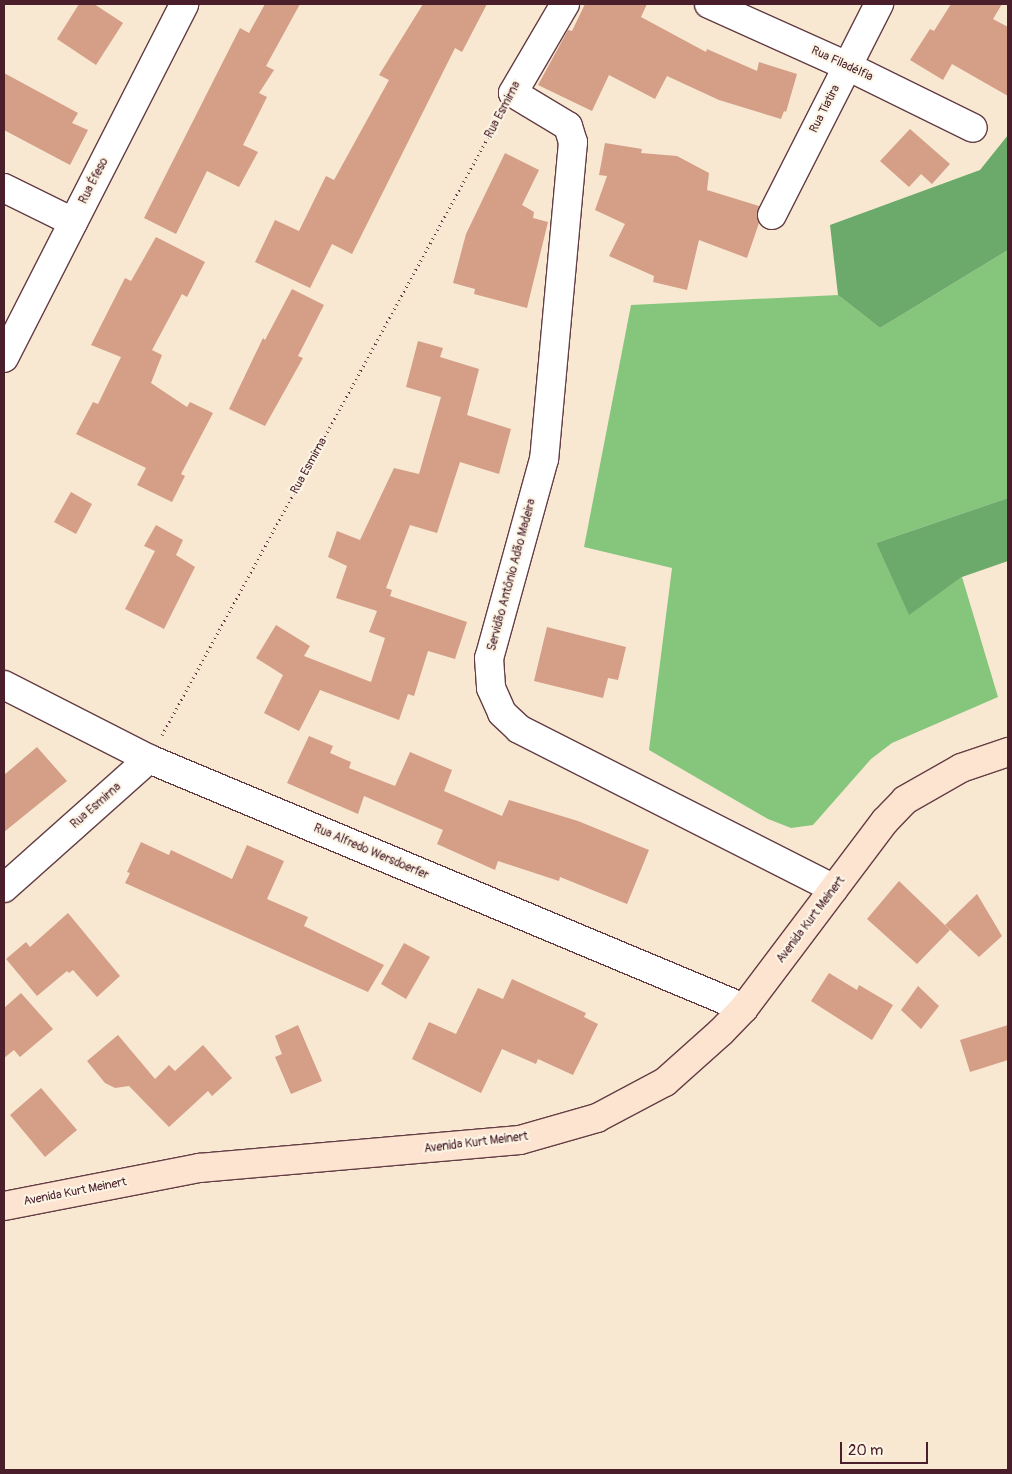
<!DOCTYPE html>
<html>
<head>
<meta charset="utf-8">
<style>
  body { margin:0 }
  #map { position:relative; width:1012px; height:1474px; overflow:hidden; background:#f8e8d2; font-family:Pangolin,sans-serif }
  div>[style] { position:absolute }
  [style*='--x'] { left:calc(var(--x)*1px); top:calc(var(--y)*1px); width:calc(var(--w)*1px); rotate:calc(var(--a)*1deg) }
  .green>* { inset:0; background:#86c57c }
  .forest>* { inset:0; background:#6caa6c }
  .building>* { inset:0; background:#d49e87 }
  .path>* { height:3px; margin-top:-1.5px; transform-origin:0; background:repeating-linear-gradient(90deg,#643d44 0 1px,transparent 0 5px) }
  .roads { filter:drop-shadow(1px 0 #643d44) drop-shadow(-1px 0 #643d44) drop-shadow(0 1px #643d44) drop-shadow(0 -1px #643d44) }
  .minor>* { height:28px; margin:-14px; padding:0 14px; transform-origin:14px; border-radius:14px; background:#fff }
  .secondary>* { height:28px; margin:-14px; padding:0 14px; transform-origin:14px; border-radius:14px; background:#fde4d0 }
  span { translate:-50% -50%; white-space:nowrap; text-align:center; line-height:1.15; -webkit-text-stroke:4px #fcf5e5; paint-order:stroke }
  .street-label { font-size:12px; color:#4a1f2b }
  .frame { position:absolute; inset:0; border:5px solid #4a1f2b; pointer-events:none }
  .scale { position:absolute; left:840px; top:1442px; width:88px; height:22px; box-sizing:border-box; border:2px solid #4a1f2b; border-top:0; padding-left:6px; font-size:15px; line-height:18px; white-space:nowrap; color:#4a1f2b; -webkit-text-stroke:4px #fcf5e5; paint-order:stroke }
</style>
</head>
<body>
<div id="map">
  <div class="green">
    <div style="clip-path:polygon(1008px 250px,1008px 498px,876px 543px,909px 614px,962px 577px,998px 697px,892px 743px,871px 759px,813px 825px,791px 828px,768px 819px,649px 750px,672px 568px,584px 547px,631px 305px,838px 295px,880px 328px)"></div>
  </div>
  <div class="forest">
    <div style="clip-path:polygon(1008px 135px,1008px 250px,880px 328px,838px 295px,830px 225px,980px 170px)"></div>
    <div style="clip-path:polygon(1008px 498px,1008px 561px,962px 577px,909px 615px,876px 543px)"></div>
  </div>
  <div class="building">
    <div style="clip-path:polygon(79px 4px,94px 4px,123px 23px,96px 65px,57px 39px)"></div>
    <div style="clip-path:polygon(265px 4px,300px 4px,266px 66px,274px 70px,259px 93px,267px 97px,243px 145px,258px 152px,239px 187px,207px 171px,176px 234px,144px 218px,240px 28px,249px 33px)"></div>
    <div style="clip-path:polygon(423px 4px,487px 4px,462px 52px,455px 48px,352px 254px,332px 244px,310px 288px,255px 262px,275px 220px,299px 231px,326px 176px,334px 180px,389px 80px,379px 75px)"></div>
    <div style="clip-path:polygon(585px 4px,647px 4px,641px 17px,706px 52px,707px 49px,757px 71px,759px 62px,797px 74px,786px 112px,784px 111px,781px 119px,719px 100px,667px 76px,655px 99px,609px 75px,592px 111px,538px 85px,568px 30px,572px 31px)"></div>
    <div style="clip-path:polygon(951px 4px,1002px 4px,993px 19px,1008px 27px,1008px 96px,952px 64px,943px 80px,910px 60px,930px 29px,934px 31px)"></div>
    <div style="clip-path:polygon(4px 73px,78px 113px,72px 123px,88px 130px,70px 165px,4px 130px)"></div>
    <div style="clip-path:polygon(910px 129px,950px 164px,932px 184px,921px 174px,909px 187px,880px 161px)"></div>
    <div style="clip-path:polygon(605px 143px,642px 149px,641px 153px,677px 156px,709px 173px,707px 190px,759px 206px,759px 223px,747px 258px,699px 240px,687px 290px,653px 282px,654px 276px,609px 256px,625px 224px,595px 210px,607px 176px,599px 175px)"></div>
    <div style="clip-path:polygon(505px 153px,539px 170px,522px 205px,534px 212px,533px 218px,548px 222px,527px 308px,474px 294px,475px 289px,453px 283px,466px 234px)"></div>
    <div style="clip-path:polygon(156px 237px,205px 262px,187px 297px,182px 294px,152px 350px,162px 355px,151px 383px,187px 407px,190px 402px,213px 413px,181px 474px,185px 476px,172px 502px,137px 485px,146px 468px,76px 434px,93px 402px,98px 404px,121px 357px,91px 345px,125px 278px,131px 281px)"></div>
    <div style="clip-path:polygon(292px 289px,324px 305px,298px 356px,303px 358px,265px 426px,229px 409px,263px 338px,265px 340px)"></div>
    <div style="clip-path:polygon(418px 341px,443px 348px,440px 357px,479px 369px,467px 415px,511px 429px,499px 474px,460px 462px,437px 533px,410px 525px,386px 588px,392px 590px,390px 596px,467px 622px,455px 659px,428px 651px,414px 696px,408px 694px,399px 720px,320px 690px,299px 731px,264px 713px,283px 675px,256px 658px,276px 625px,310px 646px,304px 656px,371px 682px,385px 638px,369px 632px,377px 611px,336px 598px,347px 566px,328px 557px,337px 531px,360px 540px,394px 468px,419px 474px,441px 397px,406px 387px)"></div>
    <div style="clip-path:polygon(71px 492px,92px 504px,76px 534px,54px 522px)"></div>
    <div style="clip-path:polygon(156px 525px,183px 540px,176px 555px,195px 567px,164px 629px,125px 609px,155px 551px,144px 546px)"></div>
    <div style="clip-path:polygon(547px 627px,626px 647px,618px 680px,608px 678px,603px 698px,534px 681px)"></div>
    <div style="clip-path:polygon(309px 736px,333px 746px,330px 753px,351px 762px,349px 768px,395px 786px,410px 752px,452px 770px,444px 791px,502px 816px,509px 800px,578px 821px,649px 850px,627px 904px,560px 877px,559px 881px,498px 861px,495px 870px,437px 844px,443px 830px,364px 796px,358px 814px,287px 783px)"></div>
    <div style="clip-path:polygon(37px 747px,67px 781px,4px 832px,4px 775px)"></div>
    <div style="clip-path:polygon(141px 842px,169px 855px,171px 850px,232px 879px,247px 845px,284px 861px,267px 899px,308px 917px,304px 926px,384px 965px,368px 992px,125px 883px,130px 873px,127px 872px)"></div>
    <div style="clip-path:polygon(899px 881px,950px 930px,917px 964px,867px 919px)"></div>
    <div style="clip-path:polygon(977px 894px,1002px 936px,979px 957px,945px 925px)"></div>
    <div style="clip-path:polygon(68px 913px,120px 976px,97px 997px,73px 970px,69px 973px,67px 971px,37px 996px,6px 959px,26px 942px,30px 947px)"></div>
    <div style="clip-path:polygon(404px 943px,430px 957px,406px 999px,381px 984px)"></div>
    <div style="clip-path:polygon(829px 973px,857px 990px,859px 985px,893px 1005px,872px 1040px,811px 1001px)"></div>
    <div style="clip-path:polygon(512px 979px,586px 1013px,584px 1017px,598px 1024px,573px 1075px,538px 1059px,536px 1064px,502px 1049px,481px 1093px,412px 1059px,429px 1022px,456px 1034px,478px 988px,503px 999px)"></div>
    <div style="clip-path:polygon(918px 986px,939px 1006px,921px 1029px,901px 1010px)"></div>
    <div style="clip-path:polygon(21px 993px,53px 1029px,20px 1057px,14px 1050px,4px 1058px,4px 1008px)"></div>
    <div style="clip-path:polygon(298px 1025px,322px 1081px,291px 1094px,275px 1057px,282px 1054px,275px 1036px)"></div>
    <div style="clip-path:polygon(1008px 1025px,1008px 1060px,970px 1072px,960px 1040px)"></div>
    <div style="clip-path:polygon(118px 1035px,155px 1079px,169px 1065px,175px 1071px,203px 1045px,232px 1078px,212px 1096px,208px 1091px,169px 1127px,129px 1086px,115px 1088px,105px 1083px,87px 1061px)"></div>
    <div style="clip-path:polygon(41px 1088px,77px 1130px,45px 1157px,10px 1115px)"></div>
  </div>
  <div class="path">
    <div style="--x:162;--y:735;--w:704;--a:-61.4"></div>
  </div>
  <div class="roads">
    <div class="minor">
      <div style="--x:565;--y:4;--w:103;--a:120.3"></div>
      <div style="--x:513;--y:93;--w:64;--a:31"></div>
      <div style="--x:568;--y:126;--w:17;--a:73"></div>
      <div style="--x:573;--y:142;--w:318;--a:95.2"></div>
      <div style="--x:544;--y:459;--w:206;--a:105.4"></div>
      <div style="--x:489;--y:658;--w:30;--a:86"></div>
      <div style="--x:491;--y:688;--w:27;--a:66"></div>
      <div style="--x:502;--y:713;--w:23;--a:43"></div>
      <div style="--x:519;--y:729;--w:353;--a:26.9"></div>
      <div style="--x:709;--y:4;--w:151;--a:24.2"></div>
      <div style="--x:847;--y:66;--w:140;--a:26.2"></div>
      <div style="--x:4;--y:188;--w:77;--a:26.2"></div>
      <div style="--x:772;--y:215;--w:237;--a:-63.1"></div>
      <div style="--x:4;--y:358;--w:397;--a:-63"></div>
      <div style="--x:4;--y:685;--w:163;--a:27"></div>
      <div style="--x:149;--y:759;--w:645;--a:22.71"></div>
      <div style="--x:4;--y:888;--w:194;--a:-41.7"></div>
    </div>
    <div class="secondary">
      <div style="--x:4;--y:1206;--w:199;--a:-11"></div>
      <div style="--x:199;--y:1168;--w:322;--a:-5"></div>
      <div style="--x:520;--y:1140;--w:80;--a:-15.9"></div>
      <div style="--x:597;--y:1118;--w:77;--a:-27.9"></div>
      <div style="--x:665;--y:1082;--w:75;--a:-41.8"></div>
      <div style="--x:721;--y:1032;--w:33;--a:-46"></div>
      <div style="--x:744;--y:1008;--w:234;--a:-53"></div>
      <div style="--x:885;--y:821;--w:29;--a:-46"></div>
      <div style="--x:905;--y:800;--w:64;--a:-29.7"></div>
      <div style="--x:961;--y:768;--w:50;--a:-18.8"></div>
    </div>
  </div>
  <div class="street-label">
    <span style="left:842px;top:64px;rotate:25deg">Rua Filadélfia</span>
    <span style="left:825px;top:109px;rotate:-63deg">Rua Tiatira</span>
    <span style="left:503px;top:110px;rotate:-62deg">Rua Esmirna</span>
    <span style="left:94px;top:181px;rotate:-63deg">Rua Éfeso</span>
    <span style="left:309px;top:466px;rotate:-61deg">Rua Esmirna</span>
    <span style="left:512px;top:575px;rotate:-75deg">Servidão Antônio Adão Madeira</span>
    <span style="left:96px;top:806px;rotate:-41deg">Rua Esmirna</span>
    <span style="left:371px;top:852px;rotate:23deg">Rua Alfredo Wersdoerfer</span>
    <span style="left:811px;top:920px;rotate:-53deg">Avenida Kurt Meinert</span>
    <span style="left:476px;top:1143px;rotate:-7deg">Avenida Kurt Meinert</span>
    <span style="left:75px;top:1192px;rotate:-11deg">Avenida Kurt Meinert</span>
  </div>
  <div class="frame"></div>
  <div class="scale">20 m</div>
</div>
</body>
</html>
